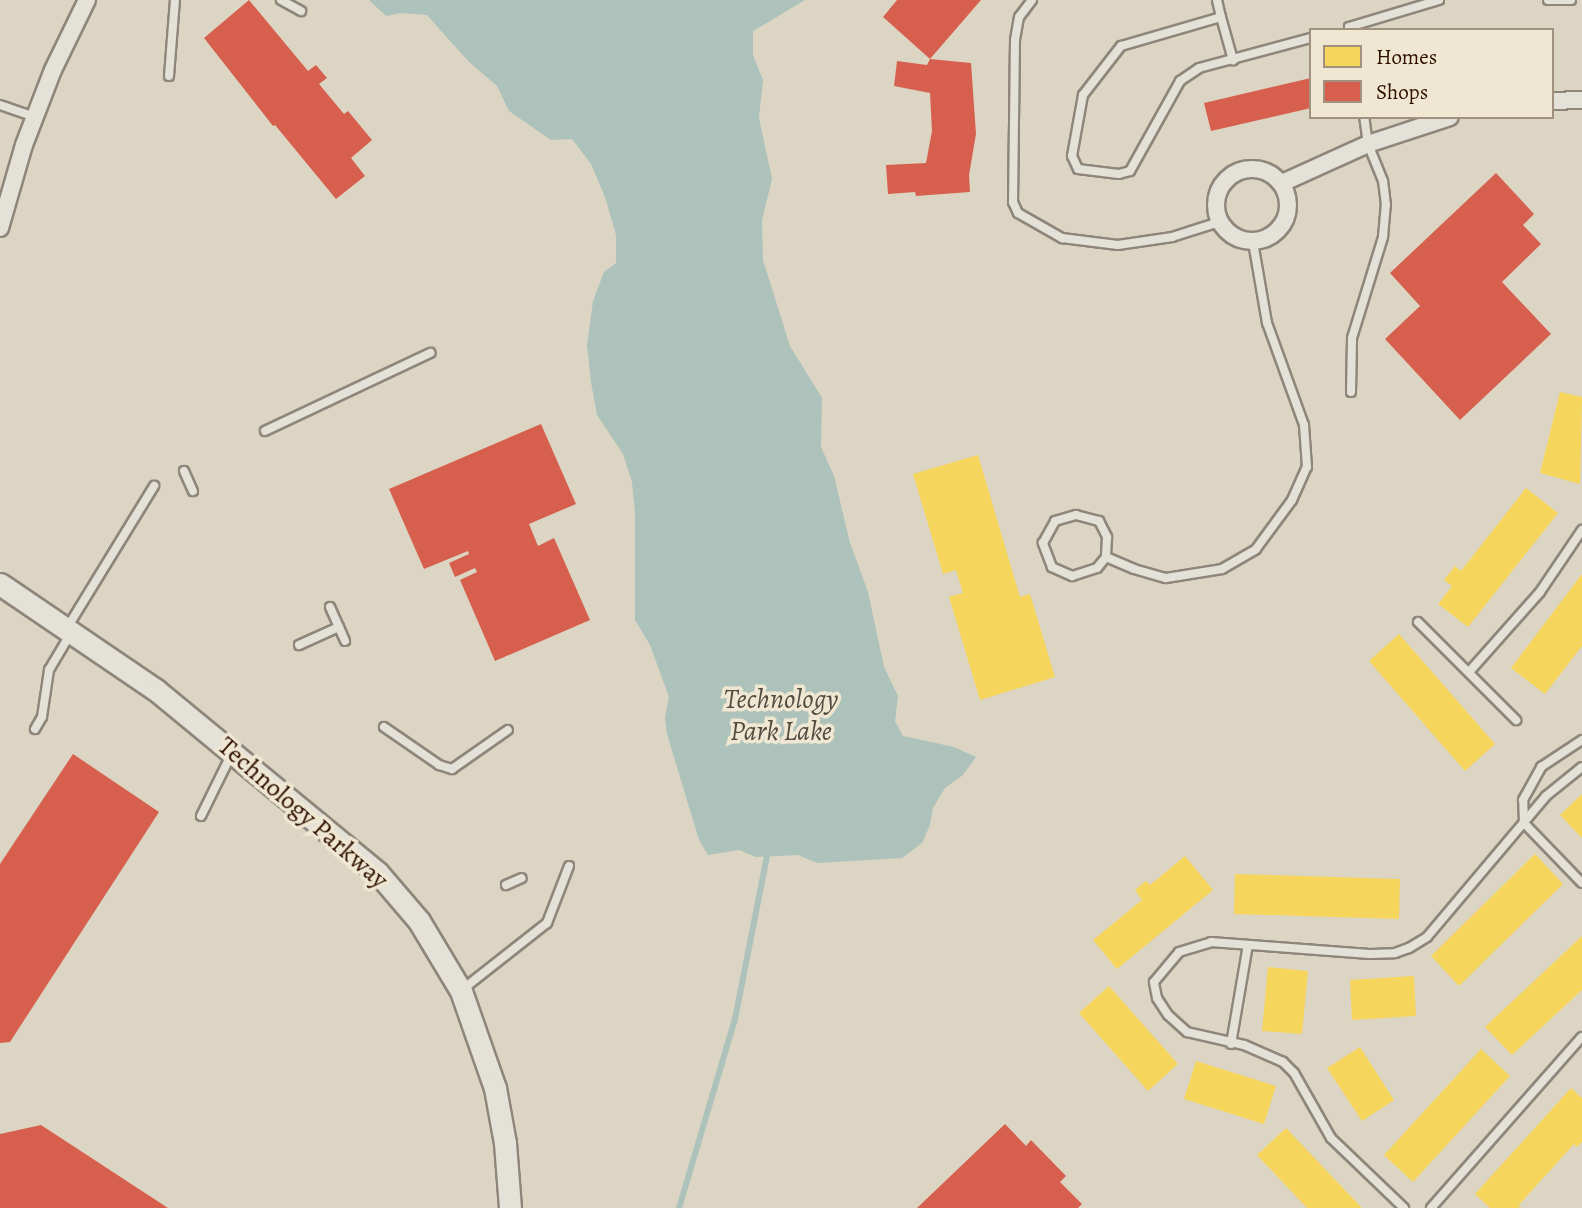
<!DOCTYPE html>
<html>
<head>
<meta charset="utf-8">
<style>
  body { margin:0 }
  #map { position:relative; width:1582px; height:1208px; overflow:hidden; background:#dcd5c4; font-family:Alegreya,serif }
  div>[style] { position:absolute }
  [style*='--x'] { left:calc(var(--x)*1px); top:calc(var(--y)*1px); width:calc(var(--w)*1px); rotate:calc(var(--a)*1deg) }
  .water>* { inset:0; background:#acc2ba }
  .homes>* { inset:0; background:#f6d55c }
  .shops>* { inset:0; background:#d6604d }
  .stream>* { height:6px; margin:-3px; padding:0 3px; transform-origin:3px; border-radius:3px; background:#acc2ba }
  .roads { filter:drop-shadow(2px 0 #8e867a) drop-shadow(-2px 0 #8e867a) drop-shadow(0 2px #8e867a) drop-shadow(0 -2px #8e867a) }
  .service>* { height:8px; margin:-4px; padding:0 4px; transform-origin:4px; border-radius:4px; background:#e4e1d8 }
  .minor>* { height:16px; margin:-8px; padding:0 8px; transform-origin:8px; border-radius:8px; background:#e4e1d8 }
  .minor>.ring { margin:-8px; padding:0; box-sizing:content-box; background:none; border:16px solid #e4e1d8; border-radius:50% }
  .tertiary>* { height:21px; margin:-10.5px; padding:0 10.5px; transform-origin:10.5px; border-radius:10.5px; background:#e4e1d8 }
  span { translate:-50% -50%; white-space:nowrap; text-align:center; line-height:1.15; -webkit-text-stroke:7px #efe7d2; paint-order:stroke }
  .street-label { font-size:26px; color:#2f1001 }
  .water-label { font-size:28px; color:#534c40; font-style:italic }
  .legend { position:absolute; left:1309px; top:28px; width:245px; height:91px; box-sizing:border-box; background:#efe7d2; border:2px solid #a2917e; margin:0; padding:9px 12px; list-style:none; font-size:21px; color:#2f1001 }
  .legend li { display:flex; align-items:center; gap:14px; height:35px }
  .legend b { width:35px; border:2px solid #a2917e }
</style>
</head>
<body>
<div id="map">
  <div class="water">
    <div style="clip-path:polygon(369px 0,805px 0,753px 31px,753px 55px,763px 80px,759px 118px,772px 179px,762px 220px,763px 260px,790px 346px,822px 398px,821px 447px,834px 476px,850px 543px,868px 592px,884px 667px,898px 696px,895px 721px,903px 736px,954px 747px,976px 757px,963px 775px,945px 788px,933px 808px,930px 825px,922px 843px,902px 858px,817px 863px,798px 855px,756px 857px,739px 850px,708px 855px,699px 840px,667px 734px,665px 718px,669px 697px,650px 645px,635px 620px,635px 513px,632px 482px,623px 454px,597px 415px,591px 382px,587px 345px,593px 301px,604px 272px,616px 263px,616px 235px,605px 197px,591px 164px,572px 139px,551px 140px,509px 111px,497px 86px,468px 61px,427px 15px,401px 13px,386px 16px)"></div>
  </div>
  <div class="homes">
    <div style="clip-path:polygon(1560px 392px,1582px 397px,1580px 484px,1540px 473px)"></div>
    <div style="clip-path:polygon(978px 455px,1020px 597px,1030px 594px,1055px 677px,980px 700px,949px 597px,963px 593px,956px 570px,943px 574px,913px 474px)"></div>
    <div style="clip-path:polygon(1526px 488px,1558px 513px,1468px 627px,1438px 604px,1452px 586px,1444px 580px,1455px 566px,1461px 571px)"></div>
    <div style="clip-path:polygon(1582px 574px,1582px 646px,1545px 694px,1511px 668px)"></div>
    <div style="clip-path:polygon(1399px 634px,1495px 744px,1465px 771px,1369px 661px)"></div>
    <div style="clip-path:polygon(1582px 794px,1582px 838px,1560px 815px)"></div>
    <div style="clip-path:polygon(1535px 854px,1563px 884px,1459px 986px,1431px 956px)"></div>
    <div style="clip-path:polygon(1185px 856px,1213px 890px,1117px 969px,1093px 940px,1142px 900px,1135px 890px,1146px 881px,1150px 885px)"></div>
    <div style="clip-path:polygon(1235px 874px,1400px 879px,1399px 919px,1234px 914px)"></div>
    <div style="clip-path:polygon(1582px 936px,1582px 990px,1512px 1055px,1485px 1027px)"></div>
    <div style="clip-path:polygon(1268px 967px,1308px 971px,1302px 1034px,1262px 1031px)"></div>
    <div style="clip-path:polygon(1414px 976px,1416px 1016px,1352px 1020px,1350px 980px)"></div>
    <div style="clip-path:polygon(1109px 986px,1178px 1064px,1148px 1091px,1079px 1013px)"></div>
    <div style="clip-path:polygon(1360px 1047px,1394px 1100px,1362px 1121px,1327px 1068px)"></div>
    <div style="clip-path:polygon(1481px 1049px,1510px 1076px,1413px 1182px,1384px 1155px)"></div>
    <div style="clip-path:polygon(1196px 1061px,1276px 1086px,1264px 1124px,1184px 1099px)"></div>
    <div style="clip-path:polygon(1571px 1088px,1582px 1098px,1582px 1142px,1577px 1147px,1574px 1144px,1518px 1206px,1521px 1208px,1490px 1208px,1475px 1194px)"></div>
    <div style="clip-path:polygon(1286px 1128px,1362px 1208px,1307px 1208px,1257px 1155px)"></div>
  </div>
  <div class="shops">
    <div style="clip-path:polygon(249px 0,308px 71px,316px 65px,327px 78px,319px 84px,344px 114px,348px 111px,372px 140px,351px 158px,365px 176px,336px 199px,275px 125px,273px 126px,204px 38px)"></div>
    <div style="clip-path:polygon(897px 0,981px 0,930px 59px,971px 63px,976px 134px,969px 175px,970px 192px,916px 196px,915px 192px,888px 194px,886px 165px,926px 163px,932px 131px,930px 93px,894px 86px,897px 61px,927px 65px,930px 59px,883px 17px)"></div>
    <div style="clip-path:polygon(1311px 78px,1311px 108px,1211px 131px,1204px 103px)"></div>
    <div style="clip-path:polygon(1496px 173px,1534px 214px,1523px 225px,1541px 244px,1502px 282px,1551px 334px,1460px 420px,1385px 339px,1420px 306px,1390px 273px)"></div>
    <div style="clip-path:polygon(541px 424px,576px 504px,529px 524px,538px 546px,554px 538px,590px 620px,495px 661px,460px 580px,477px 572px,475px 568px,455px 577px,449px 563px,469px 554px,468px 551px,424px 569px,389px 489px)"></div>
    <div style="clip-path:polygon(73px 754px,159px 812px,10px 1042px,0 1043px,0 864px)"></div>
    <div style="clip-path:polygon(1005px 1124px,1026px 1146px,1031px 1140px,1066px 1176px,1060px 1182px,1082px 1204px,1078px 1208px,917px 1208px)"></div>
    <div style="clip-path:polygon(41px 1125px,168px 1208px,0 1208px,0 1134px)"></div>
  </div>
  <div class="stream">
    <div style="--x:679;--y:1208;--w:197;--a:-73.5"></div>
    <div style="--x:735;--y:1019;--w:166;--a:-78.9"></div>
  </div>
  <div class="roads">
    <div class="service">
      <div style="--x:281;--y:0;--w:23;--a:29"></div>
      <div style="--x:1032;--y:0;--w:21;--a:127"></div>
      <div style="--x:1019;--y:17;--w:23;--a:100"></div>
      <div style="--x:1015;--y:40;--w:162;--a:90.7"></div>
      <div style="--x:1013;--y:202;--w:12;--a:66"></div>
      <div style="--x:1018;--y:213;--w:51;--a:29.6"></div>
      <div style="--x:1062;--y:238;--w:56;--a:7.1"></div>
      <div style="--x:1118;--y:245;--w:55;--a:-8.4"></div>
      <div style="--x:1172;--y:237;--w:49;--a:-17.7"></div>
      <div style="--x:1217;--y:0;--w:17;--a:77"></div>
      <div style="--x:1221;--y:17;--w:104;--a:163.8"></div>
      <div style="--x:1121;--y:46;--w:62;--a:127.8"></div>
      <div style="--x:1083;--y:95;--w:62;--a:100.2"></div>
      <div style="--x:1072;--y:156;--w:14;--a:65"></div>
      <div style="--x:1078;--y:169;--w:41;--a:7"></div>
      <div style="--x:1119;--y:174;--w:11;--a:-15"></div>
      <div style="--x:1130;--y:171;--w:103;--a:-60.9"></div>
      <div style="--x:1180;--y:81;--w:23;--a:-34"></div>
      <div style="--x:1199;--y:68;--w:116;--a:-15"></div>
      <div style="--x:1548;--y:0;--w:23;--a:0"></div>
      <div style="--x:1221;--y:17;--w:45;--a:74.4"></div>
      <div style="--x:1350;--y:30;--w:3;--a:-108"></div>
      <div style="--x:1349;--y:27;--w:94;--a:-16.7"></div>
      <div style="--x:169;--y:76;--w:76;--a:-85.5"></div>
      <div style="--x:0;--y:105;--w:37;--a:19"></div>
      <div style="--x:1351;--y:392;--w:54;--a:-88.9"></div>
      <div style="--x:1352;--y:338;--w:106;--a:-72.9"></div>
      <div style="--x:1383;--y:237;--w:32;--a:-85"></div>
      <div style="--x:1386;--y:205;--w:24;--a:-97"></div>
      <div style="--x:1383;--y:181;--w:40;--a:-112"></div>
      <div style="--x:1368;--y:144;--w:27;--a:-98"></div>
      <div style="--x:265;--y:431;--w:183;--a:-25.3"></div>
      <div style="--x:184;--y:471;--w:22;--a:66"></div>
      <div style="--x:1076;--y:515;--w:24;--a:15"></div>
      <div style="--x:1099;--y:521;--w:18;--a:63"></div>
      <div style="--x:1107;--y:537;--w:20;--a:93"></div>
      <div style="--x:1106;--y:557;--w:14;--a:129"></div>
      <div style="--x:1097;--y:568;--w:26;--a:162"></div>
      <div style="--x:1072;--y:576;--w:22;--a:-156"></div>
      <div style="--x:1052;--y:567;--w:26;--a:-111"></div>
      <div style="--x:1043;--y:543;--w:25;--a:-61"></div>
      <div style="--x:1055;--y:521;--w:22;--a:-16"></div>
      <div style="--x:1106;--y:557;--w:30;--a:23"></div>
      <div style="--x:1134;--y:569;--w:33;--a:16"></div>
      <div style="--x:1166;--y:578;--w:57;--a:-9.1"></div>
      <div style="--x:1222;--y:569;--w:39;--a:-30"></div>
      <div style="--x:1256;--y:549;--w:61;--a:-53.7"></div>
      <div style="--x:1292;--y:500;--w:36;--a:-66"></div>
      <div style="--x:1307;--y:467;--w:42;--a:-94.1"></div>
      <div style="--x:1304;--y:425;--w:109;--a:-109.9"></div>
      <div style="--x:1267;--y:323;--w:82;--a:-99.8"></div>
      <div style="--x:330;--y:607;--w:37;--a:66"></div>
      <div style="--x:1418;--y:622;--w:139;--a:45"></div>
      <div style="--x:67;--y:628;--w:167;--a:-58.5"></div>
      <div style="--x:299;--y:645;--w:44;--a:-24.2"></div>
      <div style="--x:1469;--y:672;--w:107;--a:-48.4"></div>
      <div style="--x:1540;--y:592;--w:75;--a:-55.9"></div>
      <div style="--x:384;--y:727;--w:67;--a:34.6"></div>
      <div style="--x:439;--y:765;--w:14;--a:17"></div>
      <div style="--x:452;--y:769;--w:68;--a:-34.9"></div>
      <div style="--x:35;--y:729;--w:14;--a:-60"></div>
      <div style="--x:42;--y:717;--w:48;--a:-81.5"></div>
      <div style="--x:49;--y:670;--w:43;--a:-59.3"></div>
      <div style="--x:201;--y:816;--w:68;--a:-63.8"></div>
      <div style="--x:1524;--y:823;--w:23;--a:-92"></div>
      <div style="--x:1523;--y:800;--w:38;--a:-61"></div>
      <div style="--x:1541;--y:767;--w:49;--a:-33.4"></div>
      <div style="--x:1524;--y:823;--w:83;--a:46"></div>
      <div style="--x:506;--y:885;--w:17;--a:-24"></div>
      <div style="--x:463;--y:989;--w:107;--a:-38.2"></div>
      <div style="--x:547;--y:923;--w:61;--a:-68.9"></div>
      <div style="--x:1231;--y:1044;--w:100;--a:-80.3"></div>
      <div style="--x:1404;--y:1208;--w:101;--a:-136.2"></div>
      <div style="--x:1331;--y:1138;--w:75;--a:-119.6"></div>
      <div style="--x:1294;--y:1073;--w:16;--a:-135"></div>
      <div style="--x:1283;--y:1062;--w:43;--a:-156.4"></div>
      <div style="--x:1244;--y:1045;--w:58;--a:-167.2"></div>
      <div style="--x:1187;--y:1032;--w:25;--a:-138"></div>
      <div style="--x:1168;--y:1015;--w:20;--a:-123"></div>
      <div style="--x:1157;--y:998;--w:16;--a:-101"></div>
      <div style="--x:1154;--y:982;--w:39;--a:-50"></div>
      <div style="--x:1179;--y:952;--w:34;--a:-17"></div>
      <div style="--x:1211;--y:942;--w:159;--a:4.3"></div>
      <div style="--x:1370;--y:954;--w:25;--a:-2"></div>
      <div style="--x:1395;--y:953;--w:15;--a:-20"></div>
      <div style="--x:1409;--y:948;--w:21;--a:-31"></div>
      <div style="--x:1427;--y:937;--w:185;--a:-49.8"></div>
      <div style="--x:1546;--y:796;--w:46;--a:-38.9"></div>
      <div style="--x:1431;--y:1208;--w:228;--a:-48.6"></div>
    </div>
    <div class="minor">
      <div style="--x:1552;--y:101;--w:30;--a:-2"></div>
      <div class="ring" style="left:1216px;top:169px;width:56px;height:56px"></div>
      <div style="--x:1282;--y:183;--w:94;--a:-24.4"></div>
      <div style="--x:1368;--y:144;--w:86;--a:-18.2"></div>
      <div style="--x:0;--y:228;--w:86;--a:-73.9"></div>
      <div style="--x:24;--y:145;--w:80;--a:-68.9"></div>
      <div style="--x:53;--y:70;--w:78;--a:-64.1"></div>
    </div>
    <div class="tertiary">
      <div style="--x:0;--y:584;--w:189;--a:34.2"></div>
      <div style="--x:156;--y:690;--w:288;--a:39.5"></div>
      <div style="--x:378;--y:873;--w:63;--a:49.5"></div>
      <div style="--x:419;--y:921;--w:82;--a:59"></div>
      <div style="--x:461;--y:991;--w:103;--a:70.7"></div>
      <div style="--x:495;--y:1088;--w:56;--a:79.7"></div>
      <div style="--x:505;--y:1143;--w:65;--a:85.6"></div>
    </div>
  </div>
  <div class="street-label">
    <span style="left:303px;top:813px;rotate:41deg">Technology Parkway</span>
  </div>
  <div class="water-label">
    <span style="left:781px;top:715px">Technology<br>Park Lake</span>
  </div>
  <ul class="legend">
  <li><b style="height:19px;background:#f6d55c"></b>Homes</li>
  <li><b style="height:19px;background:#d6604d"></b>Shops</li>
  </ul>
</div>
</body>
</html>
